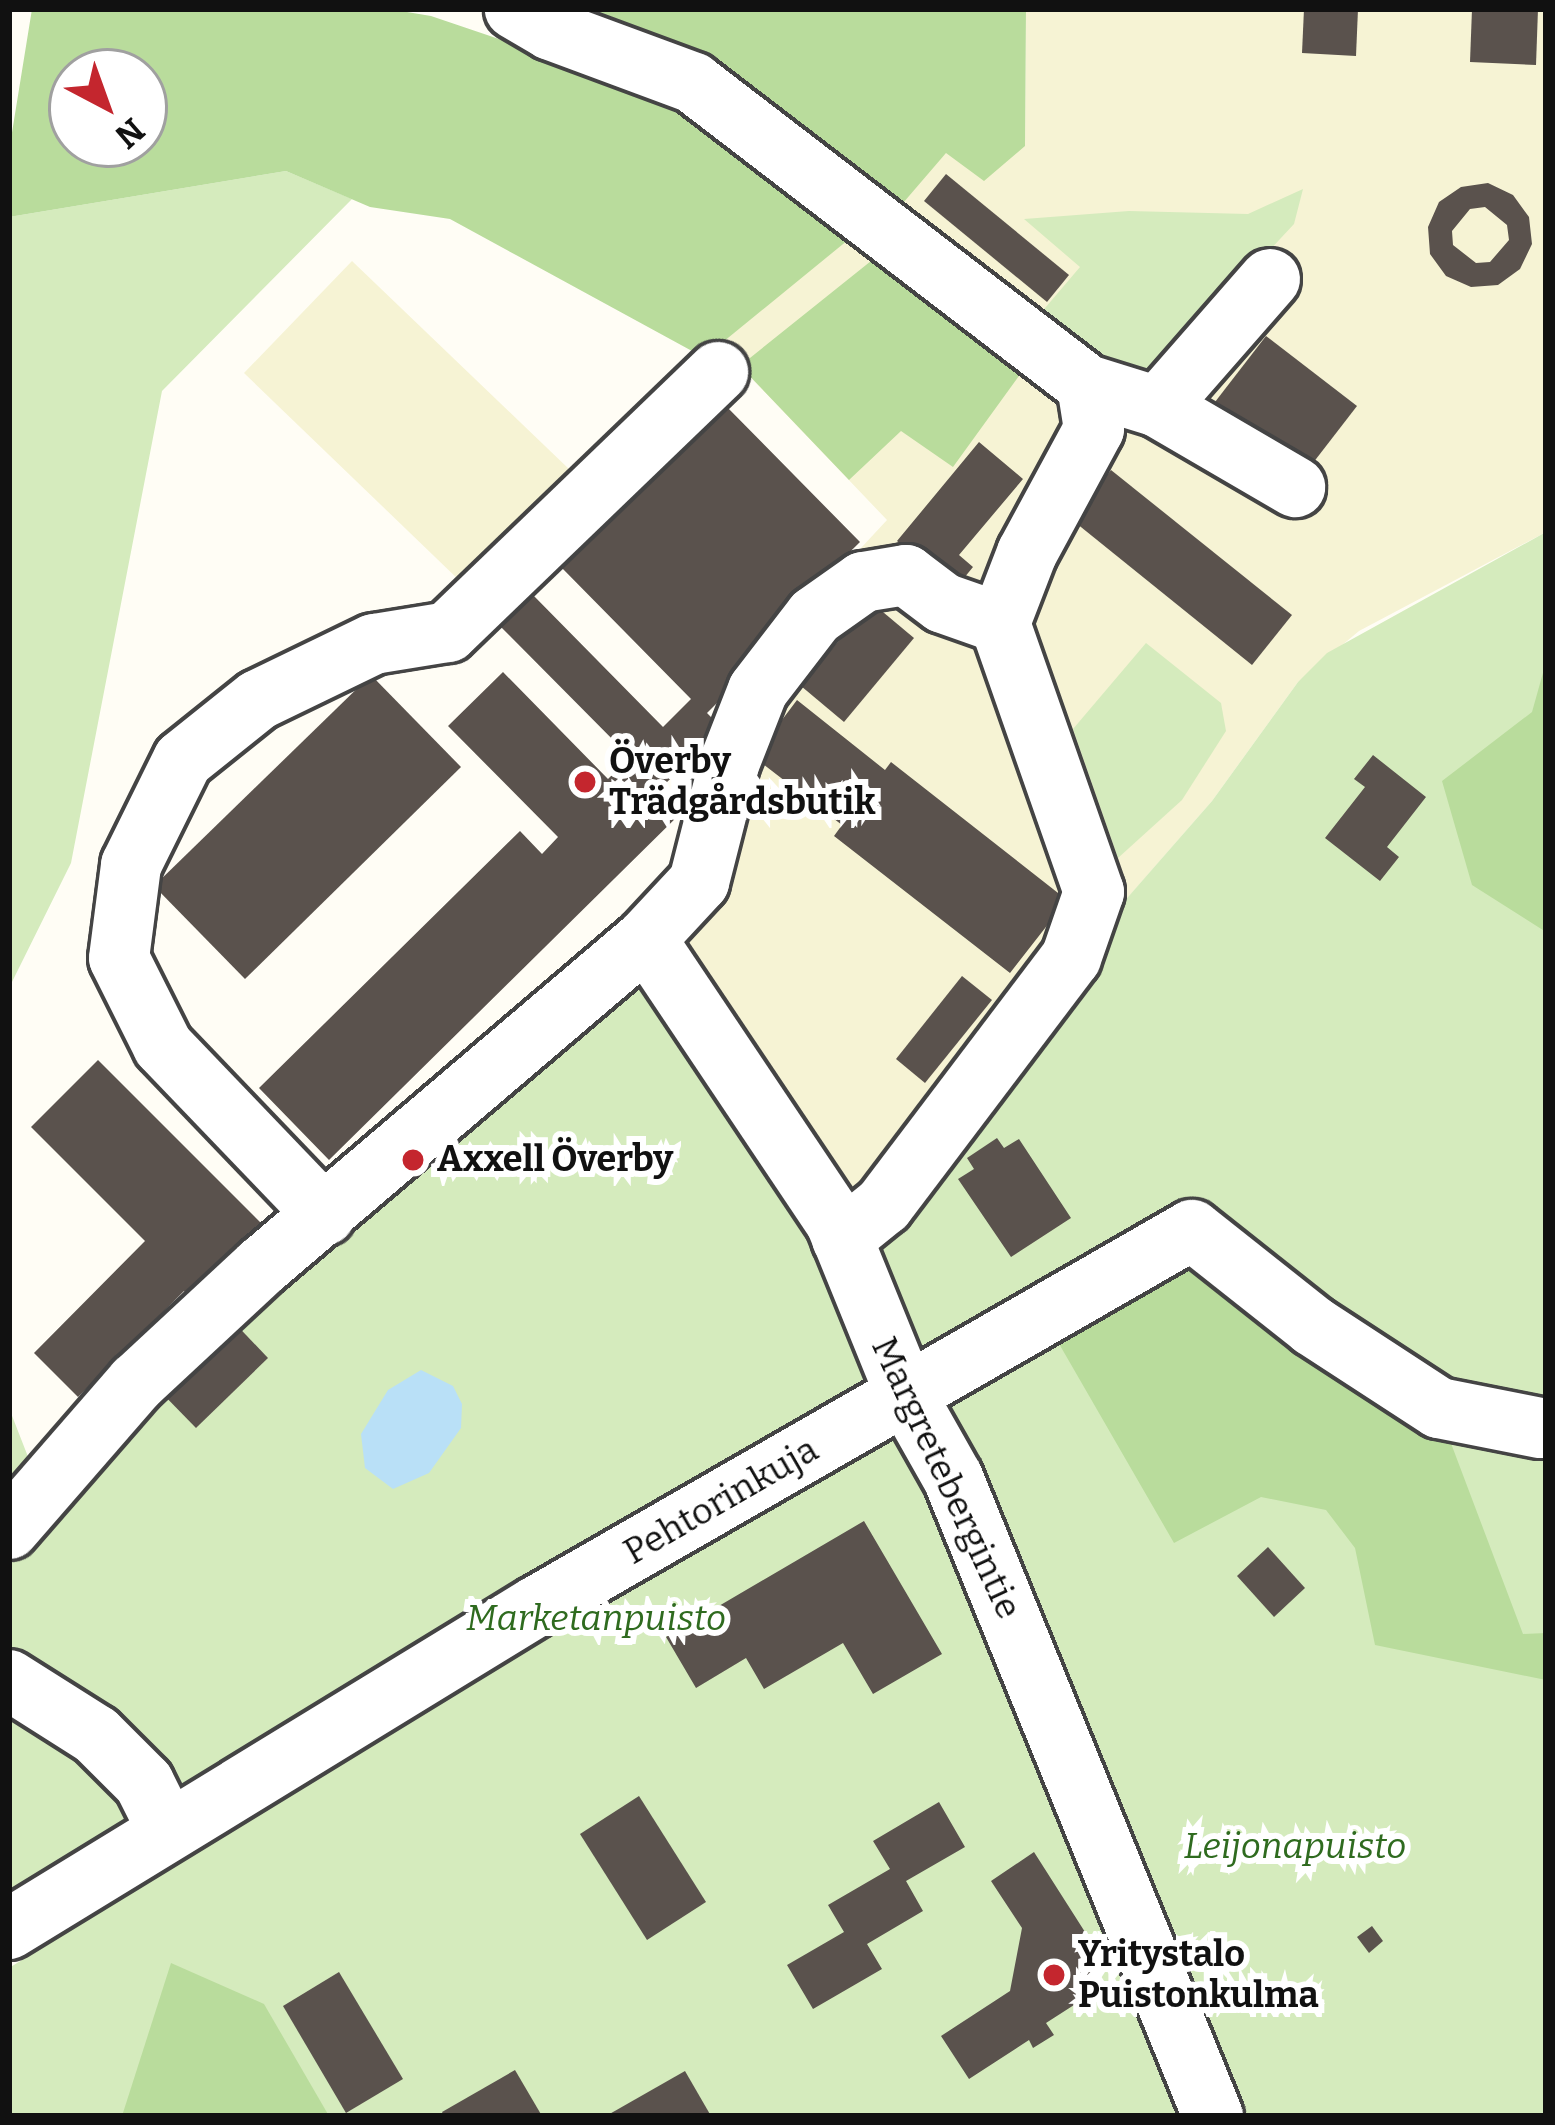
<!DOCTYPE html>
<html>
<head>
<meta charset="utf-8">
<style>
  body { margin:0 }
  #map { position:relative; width:1555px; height:2125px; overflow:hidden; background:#fffdf5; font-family:Bitter,serif }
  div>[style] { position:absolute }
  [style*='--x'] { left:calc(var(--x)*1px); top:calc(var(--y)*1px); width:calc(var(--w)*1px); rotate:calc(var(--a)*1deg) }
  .farmland>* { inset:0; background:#f6f3d4 }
  .green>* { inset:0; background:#d5ebbd }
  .forest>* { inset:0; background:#b9dc9c }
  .water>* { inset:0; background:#b9e0f7 }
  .building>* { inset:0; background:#5a524d }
  .roads { filter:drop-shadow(3px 0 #444) drop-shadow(-3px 0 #444) drop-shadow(0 3px #444) drop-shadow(0 -3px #444) }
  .minor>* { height:60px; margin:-30px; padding:0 30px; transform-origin:30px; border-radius:30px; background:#fff }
  .dots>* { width:33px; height:33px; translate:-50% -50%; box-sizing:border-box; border:6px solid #fff; border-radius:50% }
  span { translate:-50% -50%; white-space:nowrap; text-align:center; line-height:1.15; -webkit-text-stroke:12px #fff; paint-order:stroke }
  .poi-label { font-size:36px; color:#111; font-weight:700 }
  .left { translate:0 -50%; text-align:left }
  .street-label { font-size:36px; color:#111 }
  .park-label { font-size:36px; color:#2f6b1f; font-style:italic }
  .frame { position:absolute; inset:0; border:12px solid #111; pointer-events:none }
  .north { position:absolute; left:48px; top:48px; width:120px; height:120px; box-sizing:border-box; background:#fff; border:3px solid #a0a0a0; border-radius:50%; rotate:139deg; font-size:33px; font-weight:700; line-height:48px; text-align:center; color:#111 }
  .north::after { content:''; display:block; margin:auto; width:42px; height:54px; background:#c4262e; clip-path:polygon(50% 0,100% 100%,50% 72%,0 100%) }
</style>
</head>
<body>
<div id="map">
  <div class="farmland">
    <div style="clip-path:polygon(1026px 9px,1546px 9px,1546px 532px,1359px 631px,1298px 682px,1212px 801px,869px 1194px,836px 1186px,649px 907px,688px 846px,795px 619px,887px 520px,740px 366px,712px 351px,947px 152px,1025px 146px)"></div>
    <div style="clip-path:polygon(352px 261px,570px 470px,462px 583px,244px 373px)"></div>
  </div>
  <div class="green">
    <div style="clip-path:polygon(286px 171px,352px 199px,162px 391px,71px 863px,9px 988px,9px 217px)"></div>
    <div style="clip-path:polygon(1303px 189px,1294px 224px,1163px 365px,1135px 375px,1109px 372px,1034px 321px,1080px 267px,1024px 219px,1129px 211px,1248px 214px)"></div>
    <div style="clip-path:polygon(1546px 532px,1546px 2116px,9px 2116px,9px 1968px,141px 1886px,118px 1841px,9px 1900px,9px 1408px,32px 1467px,649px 907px,836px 1186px,869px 1193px,1212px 801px,1298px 682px,1327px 653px)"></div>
    <div style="clip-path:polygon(1146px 643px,1221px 703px,1226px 731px,1182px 800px,1118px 858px,1073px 729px)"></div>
  </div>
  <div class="forest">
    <div style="clip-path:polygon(evenodd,32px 9px,389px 9px,431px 16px,684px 102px,859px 231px,712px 351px,692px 351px,450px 219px,370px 207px,286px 171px,9px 217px,9px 151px,32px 9px,72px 72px,144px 72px,144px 144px,72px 144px,72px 72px)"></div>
    <div style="clip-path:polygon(564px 9px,1026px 9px,1025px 146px,984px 181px,946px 153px,891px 217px)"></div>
    <div style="clip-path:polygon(876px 257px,1029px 362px,953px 467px,901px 431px,849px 480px,740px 366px)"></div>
    <div style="clip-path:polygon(1546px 662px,1546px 932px,1472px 885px,1442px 781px,1532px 712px)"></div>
    <div style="clip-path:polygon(1196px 1240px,1449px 1438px,1523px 1634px,1546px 1633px,1546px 1680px,1375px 1645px,1355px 1548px,1326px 1510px,1261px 1497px,1174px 1543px,1058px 1342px)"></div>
    <div style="clip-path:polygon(171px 1963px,264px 2004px,329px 2116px,122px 2116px)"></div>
  </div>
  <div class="water">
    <div style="clip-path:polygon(421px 1370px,453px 1386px,462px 1404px,461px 1428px,429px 1473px,393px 1489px,365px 1468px,361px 1434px,388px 1390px)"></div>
  </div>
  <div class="building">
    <div style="clip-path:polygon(1304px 9px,1358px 9px,1356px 56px,1302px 53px)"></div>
    <div style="clip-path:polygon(1472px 9px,1538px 9px,1536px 65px,1470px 62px)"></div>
    <div style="clip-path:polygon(946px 174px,1069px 275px,1047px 302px,924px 201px)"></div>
    <div style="clip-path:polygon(evenodd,1488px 183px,1513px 195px,1529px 217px,1532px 244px,1520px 269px,1498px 285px,1471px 287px,1446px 276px,1430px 254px,1428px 227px,1439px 202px,1461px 187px,1488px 183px,1485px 207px,1507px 225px,1509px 240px,1490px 262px,1476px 263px,1453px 245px,1452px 231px,1470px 209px,1485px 207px)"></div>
    <div style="clip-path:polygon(1266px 336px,1357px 406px,1306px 472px,1215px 402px)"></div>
    <div style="clip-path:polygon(725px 405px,860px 542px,737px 663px,747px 673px,707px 713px,722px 728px,663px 786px,686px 808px,329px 1160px,259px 1088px,520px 831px,542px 854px,558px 837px,448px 726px,503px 672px,608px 779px,630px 757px,500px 626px,532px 594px,663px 727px,691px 699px,561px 567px)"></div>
    <div style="clip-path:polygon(979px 442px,1023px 479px,959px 555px,973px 567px,955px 589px,897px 541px)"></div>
    <div style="clip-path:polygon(1111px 470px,1292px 615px,1252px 665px,1071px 519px)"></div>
    <div style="clip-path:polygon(871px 602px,914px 638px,844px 722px,801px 686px)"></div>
    <div style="clip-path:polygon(371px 675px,461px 767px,245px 979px,154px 886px)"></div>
    <div style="clip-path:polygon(797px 700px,885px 770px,891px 762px,1067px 900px,1010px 973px,834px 836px,842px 825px,754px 757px)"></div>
    <div style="clip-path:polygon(1373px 755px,1426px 797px,1387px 847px,1399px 857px,1380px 881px,1325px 838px,1365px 787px,1354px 779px)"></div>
    <div style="clip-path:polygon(962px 976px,992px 1000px,925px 1083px,896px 1059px)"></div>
    <div style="clip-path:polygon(98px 1060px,265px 1227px,193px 1301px,184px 1291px,78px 1397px,34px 1353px,145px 1241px,31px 1127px)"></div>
    <div style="clip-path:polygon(997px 1138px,1004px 1148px,1019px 1139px,1071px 1218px,1011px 1257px,958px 1179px,974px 1169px,967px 1158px)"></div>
    <div style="clip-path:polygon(228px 1316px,268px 1358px,196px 1428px,155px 1386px)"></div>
    <div style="clip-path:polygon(864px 1521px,942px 1654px,873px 1694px,843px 1643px,764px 1689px,746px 1658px,696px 1688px,666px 1637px)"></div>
    <div style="clip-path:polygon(1268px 1547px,1305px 1588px,1274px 1617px,1237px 1576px)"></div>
    <div style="clip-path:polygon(639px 1796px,706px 1902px,647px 1940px,580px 1834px)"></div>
    <div style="clip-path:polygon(939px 1802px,965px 1847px,906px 1881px,923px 1911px,867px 1944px,882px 1969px,813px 2009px,787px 1965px,844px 1932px,828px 1905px,890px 1869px,873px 1841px)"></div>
    <div style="clip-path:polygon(1034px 1852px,1099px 1954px,1086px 1963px,1102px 1987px,1046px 2023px,1054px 2035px,1033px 2048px,1029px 2040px,969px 2079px,941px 2036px,1010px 1991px,1022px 1928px,991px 1881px)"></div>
    <div style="clip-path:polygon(1372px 1926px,1383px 1941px,1369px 1953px,1357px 1937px)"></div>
    <div style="clip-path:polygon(339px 1972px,403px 2079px,346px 2113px,283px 2006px)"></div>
    <div style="clip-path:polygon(515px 2070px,542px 2116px,444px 2116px,442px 2112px)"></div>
    <div style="clip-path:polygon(685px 2071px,711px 2116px,606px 2116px)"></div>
  </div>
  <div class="roads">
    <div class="minor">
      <div style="--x:1087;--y:385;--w:74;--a:17.2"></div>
      <div style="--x:1158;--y:407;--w:170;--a:-48.8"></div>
      <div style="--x:1158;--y:407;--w:159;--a:30.3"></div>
      <div style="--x:646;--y:939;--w:342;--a:56.2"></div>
      <div style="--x:836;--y:1223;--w:186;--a:67.9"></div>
      <div style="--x:906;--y:1395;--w:95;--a:60.5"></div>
      <div style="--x:953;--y:1478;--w:689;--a:67.83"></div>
      <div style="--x:325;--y:1215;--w:234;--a:-133.8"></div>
      <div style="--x:163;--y:1046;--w:98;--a:-116.6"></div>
      <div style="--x:119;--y:958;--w:94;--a:-82.6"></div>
      <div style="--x:131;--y:865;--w:117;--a:-63.7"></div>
      <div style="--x:183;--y:760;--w:96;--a:-38.7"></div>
      <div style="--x:258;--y:700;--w:129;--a:-25.8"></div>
      <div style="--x:374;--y:644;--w:75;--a:-9.2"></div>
      <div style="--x:448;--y:632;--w:375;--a:-43.9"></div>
      <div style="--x:842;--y:1239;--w:54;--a:-39"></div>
      <div style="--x:884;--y:1205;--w:310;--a:-52.9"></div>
      <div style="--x:1071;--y:958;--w:70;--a:-70.8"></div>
      <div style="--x:1094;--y:892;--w:285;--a:-109.3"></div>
      <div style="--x:9;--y:1529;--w:194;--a:-49"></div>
      <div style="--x:136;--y:1383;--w:172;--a:-42.9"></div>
      <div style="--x:262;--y:1266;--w:504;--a:-40.42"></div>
      <div style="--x:646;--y:939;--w:78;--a:-47.1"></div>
      <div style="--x:699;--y:882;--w:122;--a:-75.7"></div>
      <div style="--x:729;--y:764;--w:79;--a:-68.6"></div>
      <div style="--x:758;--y:690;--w:93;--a:-52.4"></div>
      <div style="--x:815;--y:616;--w:59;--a:-35.3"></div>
      <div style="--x:863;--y:582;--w:44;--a:-9.2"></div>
      <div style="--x:906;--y:575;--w:46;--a:37.1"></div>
      <div style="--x:943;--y:603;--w:60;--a:19.3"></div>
      <div style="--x:1000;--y:623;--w:75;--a:-68.9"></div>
      <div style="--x:1027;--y:553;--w:141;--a:-61.6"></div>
      <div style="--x:1094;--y:429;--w:45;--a:-99"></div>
      <div style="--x:1087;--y:385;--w:496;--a:-142.5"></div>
      <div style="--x:694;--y:83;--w:153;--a:-159.7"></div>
      <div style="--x:551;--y:30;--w:42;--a:-149.7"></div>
      <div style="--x:9;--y:1680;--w:103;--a:32.3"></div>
      <div style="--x:96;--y:1735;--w:68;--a:45"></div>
      <div style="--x:144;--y:1783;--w:51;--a:63.4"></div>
      <div style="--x:9;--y:1929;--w:619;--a:-31.46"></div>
      <div style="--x:537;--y:1606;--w:755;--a:-29.86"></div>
      <div style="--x:1192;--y:1230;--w:154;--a:38.4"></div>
      <div style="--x:1313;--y:1326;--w:150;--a:33.1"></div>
      <div style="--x:1439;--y:1408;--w:103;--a:11.2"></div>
    </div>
  </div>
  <div class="dots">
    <div style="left:585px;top:782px;background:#c4262e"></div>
    <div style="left:413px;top:1160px;background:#c4262e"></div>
    <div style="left:1054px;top:1975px;background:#c4262e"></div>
  </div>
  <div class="poi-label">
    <span class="left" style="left:609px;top:782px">Överby<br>Trädgårdsbutik</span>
    <span class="left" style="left:437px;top:1160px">Axxell Överby</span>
    <span class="left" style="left:1078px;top:1975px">Yritystalo<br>Puistonkulma</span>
  </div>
  <div class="street-label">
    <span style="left:946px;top:1478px;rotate:65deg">Margretebergintie</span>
    <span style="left:721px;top:1501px;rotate:-30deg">Pehtorinkuja</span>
  </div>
  <div class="park-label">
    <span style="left:596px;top:1619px">Marketanpuisto</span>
    <span style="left:1295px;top:1847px">Leijonapuisto</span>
  </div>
  <div class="frame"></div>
  <div class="north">N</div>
</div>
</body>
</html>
